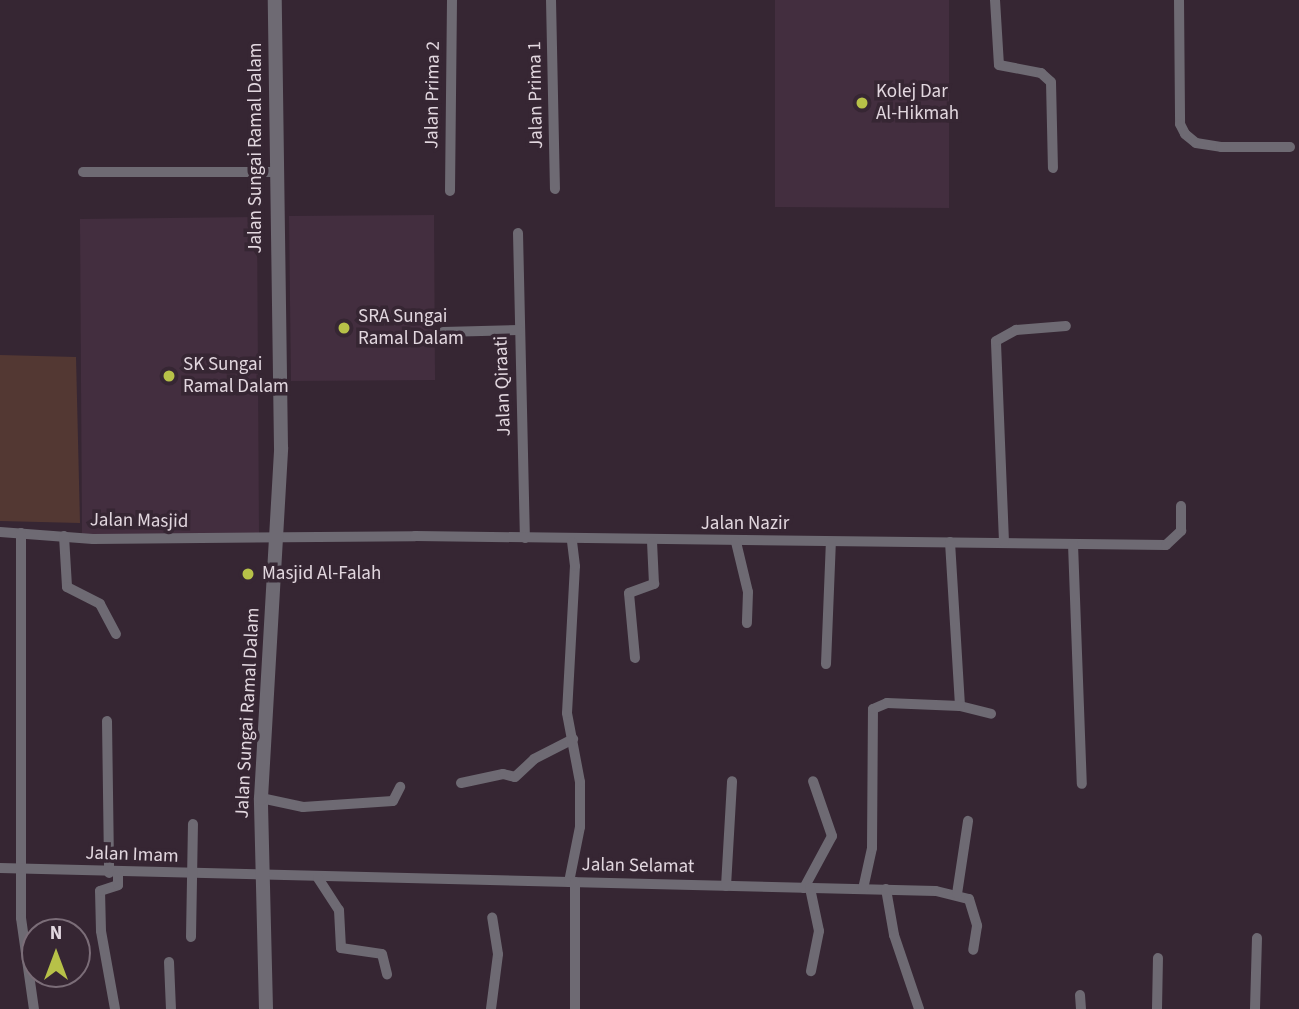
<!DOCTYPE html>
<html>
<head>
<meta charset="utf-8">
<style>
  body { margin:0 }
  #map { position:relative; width:1299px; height:1009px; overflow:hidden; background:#362633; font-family:"Source Sans 3",sans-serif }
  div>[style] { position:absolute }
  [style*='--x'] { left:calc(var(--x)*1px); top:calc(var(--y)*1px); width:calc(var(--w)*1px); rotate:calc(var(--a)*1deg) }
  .built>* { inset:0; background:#432e3f }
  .green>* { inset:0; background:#533833 }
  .minor>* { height:10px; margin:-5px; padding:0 5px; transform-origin:5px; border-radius:5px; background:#6e6a73 }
  .tertiary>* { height:14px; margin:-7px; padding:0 7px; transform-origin:7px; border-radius:7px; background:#6e6a73 }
  .dots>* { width:19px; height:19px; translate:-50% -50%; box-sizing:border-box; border:4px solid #362633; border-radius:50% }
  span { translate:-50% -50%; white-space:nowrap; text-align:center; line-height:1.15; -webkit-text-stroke:7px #362633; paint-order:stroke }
  .poi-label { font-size:19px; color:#e2d7df }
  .left { translate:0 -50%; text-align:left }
  .street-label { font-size:19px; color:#e2d7df }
  .north { position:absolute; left:21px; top:918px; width:70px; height:70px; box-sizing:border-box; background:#362633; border:2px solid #7b6d78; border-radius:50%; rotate:0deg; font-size:19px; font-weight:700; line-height:28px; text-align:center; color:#e2d7df }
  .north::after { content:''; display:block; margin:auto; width:24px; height:32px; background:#b7c148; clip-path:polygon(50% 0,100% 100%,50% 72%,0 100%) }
</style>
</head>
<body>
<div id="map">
  <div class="built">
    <div style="clip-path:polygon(775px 0,949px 0,949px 208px,775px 207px)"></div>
    <div style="clip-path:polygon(434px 215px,435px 380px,291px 381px,289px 216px)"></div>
    <div style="clip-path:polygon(257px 217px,259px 534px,82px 535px,80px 219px)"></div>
  </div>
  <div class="green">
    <div style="clip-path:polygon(0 355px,76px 357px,80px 523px,0 521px)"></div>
  </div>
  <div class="minor">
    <div style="--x:551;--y:0;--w:189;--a:88.8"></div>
    <div style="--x:995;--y:0;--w:65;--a:86.5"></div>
    <div style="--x:999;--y:65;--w:43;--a:10.8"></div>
    <div style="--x:1041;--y:73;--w:13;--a:42"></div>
    <div style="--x:1051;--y:82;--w:86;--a:88.7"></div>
    <div style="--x:1179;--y:0;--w:124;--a:89.5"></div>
    <div style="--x:1180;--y:124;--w:11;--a:63"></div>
    <div style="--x:1185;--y:134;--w:14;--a:39"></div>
    <div style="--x:1196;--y:143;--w:25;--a:9"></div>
    <div style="--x:1221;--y:147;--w:69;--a:0"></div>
    <div style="--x:83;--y:172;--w:193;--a:0"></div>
    <div style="--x:450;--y:191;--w:191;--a:-89.4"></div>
    <div style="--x:518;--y:233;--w:305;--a:88.7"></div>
    <div style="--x:443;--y:332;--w:76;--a:-1.5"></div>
    <div style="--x:0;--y:532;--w:93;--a:4.3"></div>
    <div style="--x:93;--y:539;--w:322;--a:-0.5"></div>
    <div style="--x:415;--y:536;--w:751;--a:0.69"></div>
    <div style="--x:1166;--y:545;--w:21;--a:-43"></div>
    <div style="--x:1181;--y:531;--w:25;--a:-90"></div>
    <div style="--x:21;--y:533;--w:385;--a:90"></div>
    <div style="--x:21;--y:918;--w:92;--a:81.9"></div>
    <div style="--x:64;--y:536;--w:51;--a:86.6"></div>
    <div style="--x:67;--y:587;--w:37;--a:27"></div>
    <div style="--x:100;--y:604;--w:34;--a:62"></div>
    <div style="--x:736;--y:542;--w:51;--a:76.5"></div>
    <div style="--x:748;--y:592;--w:31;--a:92"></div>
    <div style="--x:950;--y:542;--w:164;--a:86.5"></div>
    <div style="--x:960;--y:706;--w:32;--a:14"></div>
    <div style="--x:1004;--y:542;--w:201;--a:-92.3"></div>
    <div style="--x:996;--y:341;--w:23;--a:-29"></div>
    <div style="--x:1016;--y:330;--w:50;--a:-4.6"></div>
    <div style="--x:1073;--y:544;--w:240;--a:87.9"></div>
    <div style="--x:635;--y:658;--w:65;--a:-95.3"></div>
    <div style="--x:629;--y:593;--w:27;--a:-20"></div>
    <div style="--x:654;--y:584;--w:42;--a:-92.7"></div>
    <div style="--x:826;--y:664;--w:122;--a:-87.7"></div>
    <div style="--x:107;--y:721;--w:152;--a:89.2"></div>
    <div style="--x:461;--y:783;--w:43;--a:-12.1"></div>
    <div style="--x:503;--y:774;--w:12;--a:14"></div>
    <div style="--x:515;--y:777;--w:26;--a:-43"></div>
    <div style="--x:534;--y:759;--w:44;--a:-27.1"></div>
    <div style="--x:261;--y:798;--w:43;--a:12.1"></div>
    <div style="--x:303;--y:807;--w:90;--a:-3.8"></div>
    <div style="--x:393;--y:801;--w:16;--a:-63"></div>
    <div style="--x:0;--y:868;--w:936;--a:1.41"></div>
    <div style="--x:936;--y:891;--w:34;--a:14"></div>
    <div style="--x:969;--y:899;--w:28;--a:73"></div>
    <div style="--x:977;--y:926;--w:24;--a:99"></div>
    <div style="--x:318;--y:878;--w:38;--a:57"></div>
    <div style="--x:339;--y:910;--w:38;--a:87"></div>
    <div style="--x:341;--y:948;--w:41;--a:8.3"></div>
    <div style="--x:382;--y:954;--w:21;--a:76"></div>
    <div style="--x:569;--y:882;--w:56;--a:-78.7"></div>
    <div style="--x:580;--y:827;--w:45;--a:-90"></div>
    <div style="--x:580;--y:782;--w:70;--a:-100.7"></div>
    <div style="--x:567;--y:713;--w:147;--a:-86.9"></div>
    <div style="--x:575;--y:566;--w:24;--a:-97"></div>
    <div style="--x:726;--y:886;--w:105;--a:-86.7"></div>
    <div style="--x:804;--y:888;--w:59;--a:-61.7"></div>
    <div style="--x:832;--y:836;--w:58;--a:-109.1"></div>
    <div style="--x:810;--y:888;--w:44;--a:78.2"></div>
    <div style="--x:819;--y:931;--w:41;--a:101.3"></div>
    <div style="--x:863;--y:889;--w:42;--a:-77.6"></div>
    <div style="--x:872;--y:848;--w:139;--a:-89.6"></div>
    <div style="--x:873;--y:709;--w:15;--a:-23"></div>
    <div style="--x:887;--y:703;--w:73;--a:2.4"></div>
    <div style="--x:886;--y:889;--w:47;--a:80.1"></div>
    <div style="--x:894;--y:935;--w:78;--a:71.3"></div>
    <div style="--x:957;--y:894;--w:74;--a:-81.4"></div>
    <div style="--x:191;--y:937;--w:113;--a:-89"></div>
    <div style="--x:169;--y:962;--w:47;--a:87.6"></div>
    <div style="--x:1080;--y:995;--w:14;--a:86"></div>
    <div style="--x:115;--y:1009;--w:79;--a:-100.2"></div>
    <div style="--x:101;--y:931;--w:40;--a:-91.4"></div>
    <div style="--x:100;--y:891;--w:19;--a:-18"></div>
    <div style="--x:118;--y:885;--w:12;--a:-90"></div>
    <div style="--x:491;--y:1009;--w:55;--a:-82.7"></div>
    <div style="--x:498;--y:954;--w:37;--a:-99"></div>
    <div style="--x:575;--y:1009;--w:127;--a:-90"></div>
    <div style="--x:1157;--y:1009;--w:51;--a:-88.9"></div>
    <div style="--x:1255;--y:1009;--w:71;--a:-88.4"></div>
  </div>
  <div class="tertiary">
    <div style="--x:266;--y:1009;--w:211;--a:-91.4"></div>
    <div style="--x:261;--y:798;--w:351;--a:-86.7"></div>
    <div style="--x:281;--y:448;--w:448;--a:-90.8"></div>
  </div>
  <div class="dots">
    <div style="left:862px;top:103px;background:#b7c148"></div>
    <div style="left:344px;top:328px;background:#b7c148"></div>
    <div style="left:169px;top:376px;background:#b7c148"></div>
    <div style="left:248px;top:574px;background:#b7c148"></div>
  </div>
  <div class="poi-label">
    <span class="left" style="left:876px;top:103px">Kolej Dar<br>Al-Hikmah</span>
    <span class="left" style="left:358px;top:328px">SRA Sungai<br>Ramal Dalam</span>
    <span class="left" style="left:183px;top:376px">SK Sungai<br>Ramal Dalam</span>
    <span class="left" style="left:262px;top:574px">Masjid Al-Falah</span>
  </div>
  <div class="street-label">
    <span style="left:433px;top:95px;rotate:-89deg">Jalan Prima 2</span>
    <span style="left:536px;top:95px;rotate:-91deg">Jalan Prima 1</span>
    <span style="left:256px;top:148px;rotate:-90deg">Jalan Sungai Ramal Dalam</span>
    <span style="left:503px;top:386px;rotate:-92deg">Jalan Qiraati</span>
    <span style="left:139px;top:521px;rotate:1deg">Jalan Masjid</span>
    <span style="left:745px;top:524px">Jalan Nazir</span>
    <span style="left:248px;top:713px;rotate:-87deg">Jalan Sungai Ramal Dalam</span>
    <span style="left:132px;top:855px;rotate:2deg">Jalan Imam</span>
    <span style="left:638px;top:866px;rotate:1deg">Jalan Selamat</span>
  </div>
  <div class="north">N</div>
</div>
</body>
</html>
